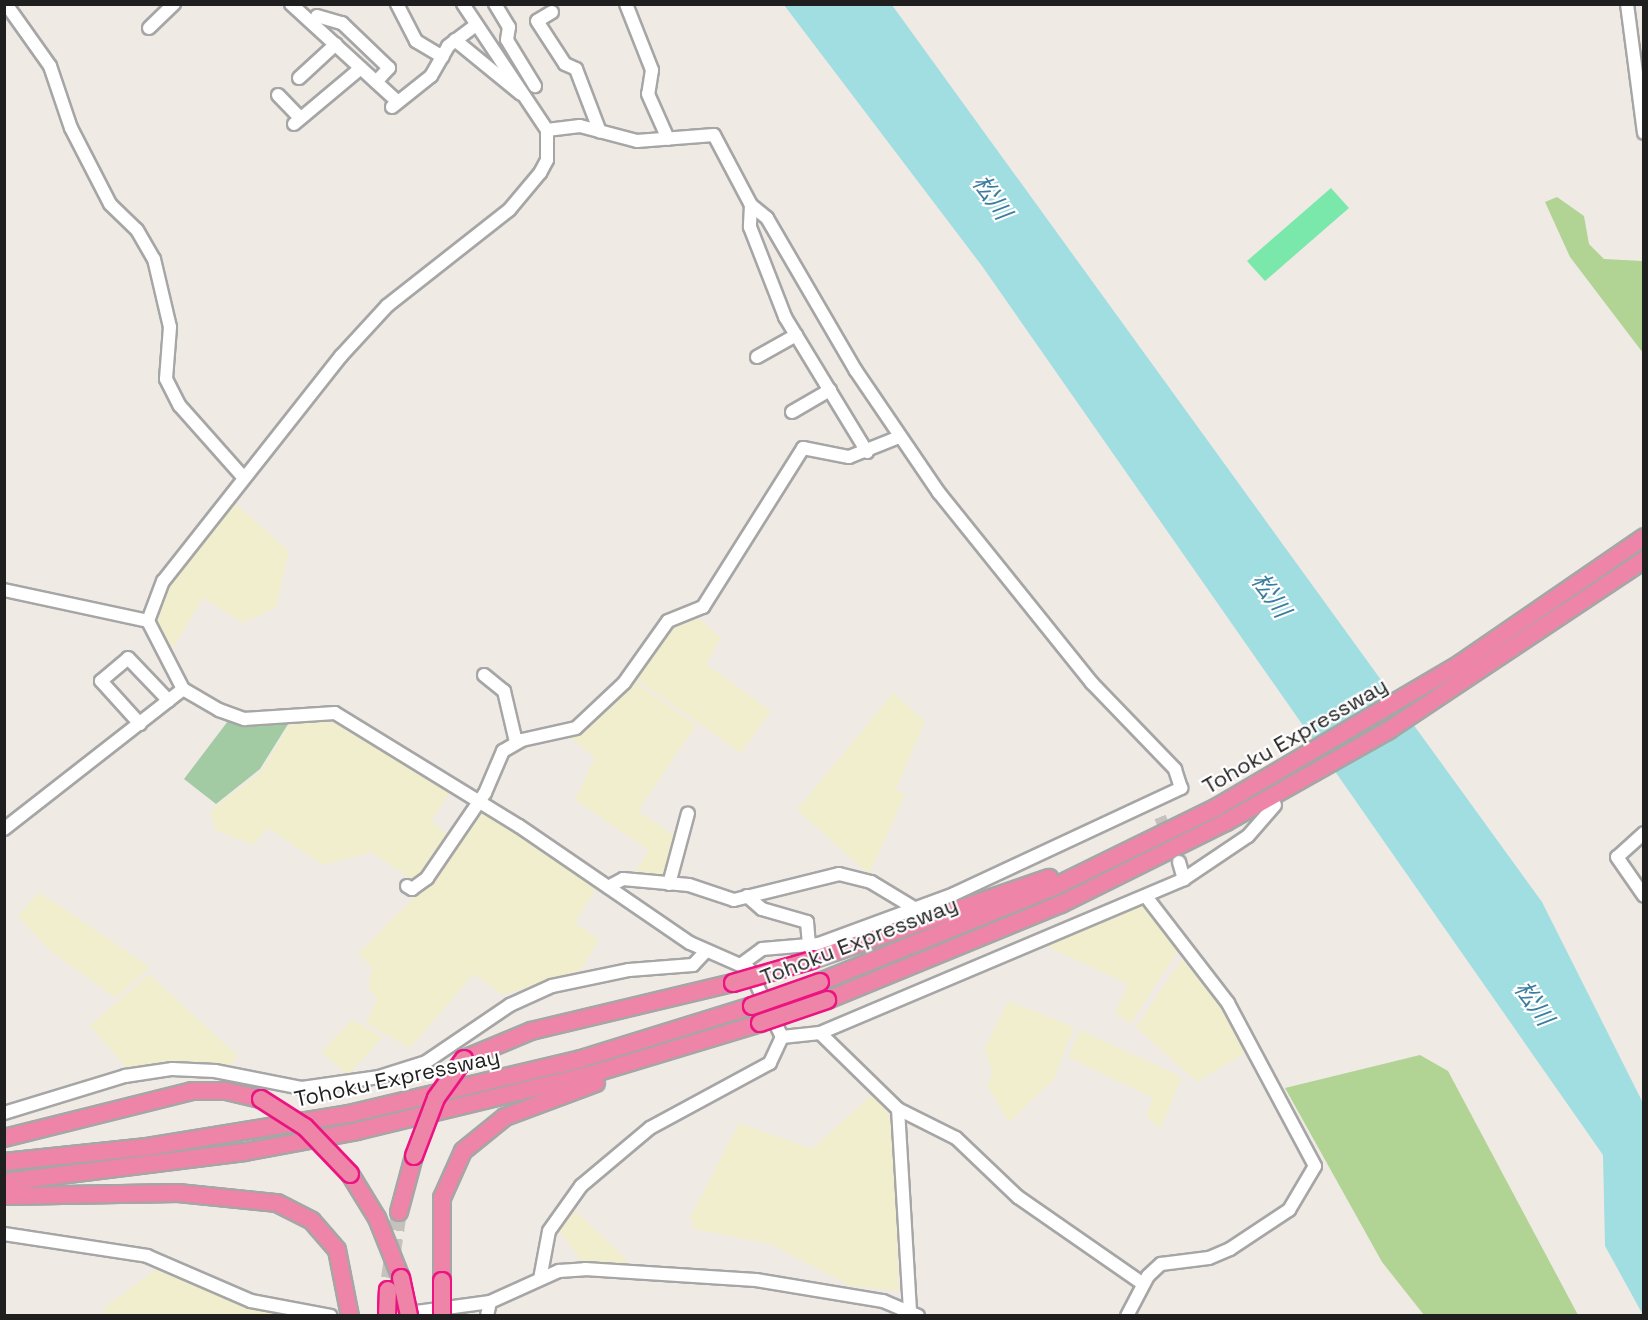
<!DOCTYPE html>
<html>
<head>
<meta charset="utf-8">
<style>
  body { margin:0 }
  #map { position:relative; width:1648px; height:1320px; overflow:hidden; background:#f0eae4; font-family:"Space Grotesk","Noto Sans JP",sans-serif }
  div>[style] { position:absolute }
  [style*='--x'] { left:calc(var(--x)*1px); top:calc(var(--y)*1px); width:calc(var(--w)*1px); rotate:calc(var(--a)*1deg) }
  .farmland>* { inset:0; background:#f1eecd }
  .forest>* { inset:0; background:#b1d495 }
  .cemetery>* { inset:0; background:#a3cba3 }
  .pitch>* { inset:0; background:#7ae7ab }
  .water>* { inset:0; background:#a0dee2 }
  .minor-tunnel>* { height:12px; margin-top:-6px; transform-origin:0; background:repeating-linear-gradient(90deg,#c6c1bd 0 12px,transparent 0 18px) }
  .highway-tunnel>* { height:16px; margin-top:-8px; transform-origin:0; background:repeating-linear-gradient(90deg,#c6c1bd 0 16px,transparent 0 24px) }
  .roads { filter:drop-shadow(2px 0 #a6a6a6) drop-shadow(-2px 0 #a6a6a6) drop-shadow(0 2px #a6a6a6) drop-shadow(0 -2px #a6a6a6) }
  .minor>* { height:12px; margin:-6px; padding:0 6px; transform-origin:6px; border-radius:6px; background:#fff }
  .highway>* { height:16px; margin:-8px; padding:0 8px; transform-origin:8px; border-radius:8px; background:#ef84a9 }
  .bridges { filter:drop-shadow(2px 0 #eb1480) drop-shadow(-2px 0 #eb1480) drop-shadow(0 2px #eb1480) drop-shadow(0 -2px #eb1480) }
  .highway-bridge>* { height:16px; margin:-8px; padding:0 8px; transform-origin:8px; border-radius:8px; background:#ef84a9 }
  span { translate:-50% -50%; white-space:nowrap; text-align:center; line-height:1.15; -webkit-text-stroke:4.5px #fff; paint-order:stroke }
  .street-label { font-size:22px; color:#1f1f1f }
  .water-label { font-size:24px; color:#3b7d9f; font-style:italic }
  .frame { position:absolute; inset:0; border:6px solid #1f1f1f; pointer-events:none }
</style>
</head>
<body>
<div id="map">
  <div class="farmland">
    <div style="clip-path:polygon(232px 501px,289px 551px,276px 607px,243px 623px,203px 598px,171px 651px,162px 644px,154px 616px,169px 578px)"></div>
    <div style="clip-path:polygon(697px 617px,721px 638px,706px 664px,771px 711px,741px 753px,635px 678px,672px 624px)"></div>
    <div style="clip-path:polygon(632px 680px,696px 725px,638px 811px,675px 836px,663px 879px,632px 877px,649px 850px,575px 800px,595px 758px,570px 737px)"></div>
    <div style="clip-path:polygon(893px 693px,925px 721px,896px 789px,905px 795px,869px 874px,797px 810px)"></div>
    <div style="clip-path:polygon(318px 720px,349px 726px,451px 791px,431px 821px,447px 835px,414px 881px,371px 852px,323px 865px,268px 828px,253px 845px,215px 830px,211px 810px,261px 772px,292px 721px)"></div>
    <div style="clip-path:polygon(478px 809px,596px 889px,575px 923px,599px 939px,581px 970px,503px 995px,474px 974px,410px 1048px,366px 1023px,377px 999px,369px 989px,372px 967px,358px 954px,422px 889px)"></div>
    <div style="clip-path:polygon(39px 892px,150px 967px,116px 998px,48px 949px,18px 916px)"></div>
    <div style="clip-path:polygon(1148px 903px,1179px 949px,1131px 1023px,1115px 1014px,1128px 984px,1046px 946px)"></div>
    <div style="clip-path:polygon(1182px 959px,1222px 1005px,1248px 1051px,1197px 1082px,1136px 1027px)"></div>
    <div style="clip-path:polygon(149px 974px,238px 1056px,230px 1066px,186px 1061px,127px 1068px,90px 1026px)"></div>
    <div style="clip-path:polygon(1008px 1001px,1074px 1027px,1054px 1079px,1009px 1122px,987px 1085px,992px 1073px,985px 1048px)"></div>
    <div style="clip-path:polygon(352px 1020px,383px 1037px,348px 1075px,321px 1052px)"></div>
    <div style="clip-path:polygon(1080px 1030px,1182px 1077px,1160px 1129px,1146px 1116px,1153px 1098px,1068px 1057px)"></div>
    <div style="clip-path:polygon(871px 1096px,883px 1103px,893px 1126px,899px 1291px,851px 1286px,770px 1244px,695px 1229px,690px 1218px,739px 1123px,812px 1149px)"></div>
    <div style="clip-path:polygon(575px 1211px,627px 1260px,625px 1263px,582px 1262px,558px 1229px)"></div>
    <div style="clip-path:polygon(159px 1267px,240px 1303px,283px 1315px,107px 1316px,104px 1308px)"></div>
  </div>
  <div class="forest">
    <div style="clip-path:polygon(1557px 197px,1584px 216px,1589px 244px,1604px 259px,1643px 261px,1643px 353px,1570px 257px,1545px 202px)"></div>
    <div style="clip-path:polygon(1420px 1055px,1448px 1071px,1578px 1315px,1424px 1315px,1382px 1262px,1285px 1088px)"></div>
  </div>
  <div class="cemetery">
    <div style="clip-path:polygon(228px 721px,243px 727px,290px 721px,260px 769px,216px 804px,184px 779px)"></div>
  </div>
  <div class="pitch">
    <div style="clip-path:polygon(1331px 188px,1349px 208px,1265px 281px,1247px 261px)"></div>
  </div>
  <div class="water">
    <div style="clip-path:polygon(784px 5px,892px 5px,1542px 902px,1643px 1103px,1643px 1315px,1605px 1246px,1603px 1155px,982px 266px)"></div>
  </div>
  <div class="minor-tunnel">
    <div style="--x:1160;--y:817;--w:49;--a:67.1"></div>
  </div>
  <div class="highway-tunnel">
    <div style="--x:389;--y:1278;--w:67;--a:-81.4"></div>
  </div>
  <div class="roads">
    <div class="minor">
      <div style="--x:6;--y:4;--w:76;--a:54.6"></div>
      <div style="--x:50;--y:66;--w:65;--a:71.3"></div>
      <div style="--x:71;--y:128;--w:85;--a:62.8"></div>
      <div style="--x:110;--y:204;--w:37;--a:44"></div>
      <div style="--x:137;--y:230;--w:34;--a:60"></div>
      <div style="--x:154;--y:259;--w:70;--a:76.8"></div>
      <div style="--x:170;--y:327;--w:52;--a:94.4"></div>
      <div style="--x:166;--y:379;--w:30;--a:63"></div>
      <div style="--x:180;--y:406;--w:95;--a:48.4"></div>
      <div style="--x:291;--y:4;--w:145;--a:42.5"></div>
      <div style="--x:397;--y:4;--w:42;--a:62.8"></div>
      <div style="--x:416;--y:41;--w:31;--a:31"></div>
      <div style="--x:463;--y:4;--w:151;--a:56.3"></div>
      <div style="--x:547;--y:130;--w:30;--a:90"></div>
      <div style="--x:547;--y:160;--w:15;--a:118"></div>
      <div style="--x:540;--y:173;--w:48;--a:130"></div>
      <div style="--x:509;--y:210;--w:155;--a:141.8"></div>
      <div style="--x:387;--y:306;--w:68;--a:132.6"></div>
      <div style="--x:341;--y:356;--w:287;--a:128.3"></div>
      <div style="--x:163;--y:581;--w:43;--a:110.6"></div>
      <div style="--x:148;--y:621;--w:76;--a:62.8"></div>
      <div style="--x:183;--y:689;--w:42;--a:30.3"></div>
      <div style="--x:219;--y:710;--w:27;--a:20"></div>
      <div style="--x:244;--y:719;--w:91;--a:-3.8"></div>
      <div style="--x:335;--y:713;--w:216;--a:31.6"></div>
      <div style="--x:519;--y:826;--w:207;--a:34.4"></div>
      <div style="--x:690;--y:943;--w:64;--a:23.8"></div>
      <div style="--x:749;--y:969;--w:76;--a:64.1"></div>
      <div style="--x:782;--y:1037;--w:29;--a:115"></div>
      <div style="--x:770;--y:1063;--w:136;--a:151.6"></div>
      <div style="--x:650;--y:1128;--w:90;--a:140"></div>
      <div style="--x:581;--y:1186;--w:55;--a:125.4"></div>
      <div style="--x:549;--y:1231;--w:49;--a:100.6"></div>
      <div style="--x:495;--y:4;--w:27;--a:59"></div>
      <div style="--x:509;--y:27;--w:13;--a:99"></div>
      <div style="--x:507;--y:40;--w:54;--a:58.7"></div>
      <div style="--x:626;--y:4;--w:71;--a:68.5"></div>
      <div style="--x:652;--y:70;--w:24;--a:99"></div>
      <div style="--x:648;--y:94;--w:49;--a:66"></div>
      <div style="--x:1627;--y:4;--w:130;--a:82.5"></div>
      <div style="--x:552;--y:12;--w:17;--a:149"></div>
      <div style="--x:537;--y:21;--w:51;--a:56.9"></div>
      <div style="--x:565;--y:64;--w:12;--a:24"></div>
      <div style="--x:576;--y:69;--w:67;--a:69.1"></div>
      <div style="--x:317;--y:16;--w:26;--a:16"></div>
      <div style="--x:342;--y:23;--w:65;--a:43.8"></div>
      <div style="--x:389;--y:68;--w:19;--a:133"></div>
      <div style="--x:149;--y:28;--w:35;--a:-44"></div>
      <div style="--x:455;--y:40;--w:85;--a:39.3"></div>
      <div style="--x:299;--y:78;--w:50;--a:-42.6"></div>
      <div style="--x:278;--y:95;--w:32;--a:46"></div>
      <div style="--x:392;--y:107;--w:50;--a:-38.5"></div>
      <div style="--x:431;--y:76;--w:34;--a:-60"></div>
      <div style="--x:448;--y:46;--w:35;--a:-37"></div>
      <div style="--x:294;--y:124;--w:87;--a:-39.9"></div>
      <div style="--x:547;--y:130;--w:33;--a:-7"></div>
      <div style="--x:580;--y:126;--w:59;--a:14.7"></div>
      <div style="--x:637;--y:141;--w:77;--a:-4.5"></div>
      <div style="--x:714;--y:135;--w:79;--a:62.1"></div>
      <div style="--x:751;--y:205;--w:22;--a:93"></div>
      <div style="--x:750;--y:227;--w:97;--a:68.7"></div>
      <div style="--x:785;--y:317;--w:158;--a:58.7"></div>
      <div style="--x:757;--y:357;--w:45;--a:-29.4"></div>
      <div style="--x:792;--y:412;--w:44;--a:-30.1"></div>
      <div style="--x:4;--y:590;--w:147;--a:12.1"></div>
      <div style="--x:484;--y:675;--w:26;--a:39"></div>
      <div style="--x:504;--y:691;--w:52;--a:76.8"></div>
      <div style="--x:140;--y:724;--w:58;--a:-132.2"></div>
      <div style="--x:101;--y:681;--w:35;--a:-40"></div>
      <div style="--x:128;--y:658;--w:59;--a:46.4"></div>
      <div style="--x:4;--y:829;--w:227;--a:-38"></div>
      <div style="--x:1644;--y:833;--w:36;--a:138"></div>
      <div style="--x:1617;--y:857;--w:47;--a:55.3"></div>
      <div style="--x:1179;--y:862;--w:18;--a:74"></div>
      <div style="--x:669;--y:884;--w:73;--a:-75"></div>
      <div style="--x:407;--y:886;--w:6;--a:31"></div>
      <div style="--x:412;--y:889;--w:19;--a:-36"></div>
      <div style="--x:427;--y:878;--w:103;--a:-55.7"></div>
      <div style="--x:485;--y:793;--w:46;--a:-66.8"></div>
      <div style="--x:503;--y:751;--w:22;--a:-30"></div>
      <div style="--x:522;--y:740;--w:55;--a:-12.5"></div>
      <div style="--x:576;--y:728;--w:66;--a:-43.2"></div>
      <div style="--x:624;--y:683;--w:76;--a:-54.6"></div>
      <div style="--x:668;--y:621;--w:38;--a:-22"></div>
      <div style="--x:703;--y:607;--w:188;--a:-57.8"></div>
      <div style="--x:803;--y:448;--w:47;--a:11.1"></div>
      <div style="--x:849;--y:457;--w:54;--a:-21.8"></div>
      <div style="--x:608;--y:887;--w:17;--a:-28"></div>
      <div style="--x:623;--y:879;--w:66;--a:5.2"></div>
      <div style="--x:689;--y:885;--w:47;--a:18.4"></div>
      <div style="--x:734;--y:900;--w:108;--a:-13.9"></div>
      <div style="--x:839;--y:874;--w:33;--a:14"></div>
      <div style="--x:871;--y:882;--w:52;--a:31"></div>
      <div style="--x:747;--y:896;--w:20;--a:41"></div>
      <div style="--x:762;--y:909;--w:47;--a:16.1"></div>
      <div style="--x:807;--y:922;--w:23;--a:85"></div>
      <div style="--x:809;--y:945;--w:10;--a:-6"></div>
      <div style="--x:819;--y:944;--w:144;--a:-20.3"></div>
      <div style="--x:954;--y:894;--w:251;--a:-25"></div>
      <div style="--x:1181;--y:788;--w:20;--a:-108"></div>
      <div style="--x:1175;--y:769;--w:120;--a:-134"></div>
      <div style="--x:1092;--y:683;--w:244;--a:-128.8"></div>
      <div style="--x:939;--y:493;--w:148;--a:-124.2"></div>
      <div style="--x:856;--y:371;--w:177;--a:-120.2"></div>
      <div style="--x:767;--y:218;--w:21;--a:-141"></div>
      <div style="--x:743;--y:963;--w:24;--a:-36"></div>
      <div style="--x:762;--y:949;--w:47;--a:-4.9"></div>
      <div style="--x:820;--y:1033;--w:395;--a:-22.9"></div>
      <div style="--x:1184;--y:879;--w:77;--a:-33.9"></div>
      <div style="--x:1248;--y:836;--w:41;--a:-48.9"></div>
      <div style="--x:782;--y:1037;--w:38;--a:-6"></div>
      <div style="--x:820;--y:1033;--w:109;--a:44.3"></div>
      <div style="--x:898;--y:1109;--w:200;--a:86.6"></div>
      <div style="--x:898;--y:1109;--w:65;--a:26.6"></div>
      <div style="--x:956;--y:1138;--w:86;--a:43.6"></div>
      <div style="--x:1018;--y:1197;--w:152;--a:34.8"></div>
      <div style="--x:4;--y:1113;--w:127;--a:-17"></div>
      <div style="--x:125;--y:1076;--w:48;--a:-8.5"></div>
      <div style="--x:172;--y:1069;--w:43;--a:2.7"></div>
      <div style="--x:215;--y:1071;--w:89;--a:11.1"></div>
      <div style="--x:302;--y:1088;--w:78;--a:-8.1"></div>
      <div style="--x:379;--y:1077;--w:49;--a:-17.7"></div>
      <div style="--x:426;--y:1062;--w:102;--a:-34.2"></div>
      <div style="--x:510;--y:1005;--w:46;--a:-24.3"></div>
      <div style="--x:552;--y:986;--w:79;--a:-11.7"></div>
      <div style="--x:629;--y:970;--w:64;--a:-4.5"></div>
      <div style="--x:693;--y:965;--w:19;--a:-47"></div>
      <div style="--x:4;--y:1234;--w:145;--a:8.7"></div>
      <div style="--x:147;--y:1256;--w:113;--a:23.4"></div>
      <div style="--x:251;--y:1301;--w:81;--a:10.6"></div>
      <div style="--x:387;--y:1316;--w:104;--a:-7.7"></div>
      <div style="--x:487;--y:1316;--w:14;--a:-78"></div>
      <div style="--x:490;--y:1302;--w:76;--a:-24.2"></div>
      <div style="--x:559;--y:1271;--w:26;--a:-4"></div>
      <div style="--x:585;--y:1269;--w:171;--a:3.7"></div>
      <div style="--x:756;--y:1280;--w:129;--a:9.4"></div>
      <div style="--x:883;--y:1301;--w:38;--a:23"></div>
      <div style="--x:1127;--y:1316;--w:45;--a:-62.3"></div>
      <div style="--x:1148;--y:1276;--w:18;--a:-43"></div>
      <div style="--x:1161;--y:1264;--w:48;--a:-7.1"></div>
      <div style="--x:1209;--y:1258;--w:23;--a:-23"></div>
      <div style="--x:1230;--y:1249;--w:71;--a:-33.5"></div>
      <div style="--x:1289;--y:1210;--w:51;--a:-59.4"></div>
      <div style="--x:1315;--y:1166;--w:185;--a:-118.1"></div>
      <div style="--x:1228;--y:1003;--w:133;--a:-127.6"></div>
    </div>
    <div class="highway">
      <div style="--x:812;--y:960;--w:251;--a:-19.1"></div>
      <div style="--x:820;--y:982;--w:255;--a:-22.1"></div>
      <div style="--x:1056;--y:886;--w:179;--a:-26.1"></div>
      <div style="--x:1217;--y:807;--w:283;--a:-30.5"></div>
      <div style="--x:1461;--y:663;--w:222;--a:-34.5"></div>
      <div style="--x:827;--y:1000;--w:253;--a:-22.3"></div>
      <div style="--x:1061;--y:904;--w:184;--a:-26.4"></div>
      <div style="--x:1226;--y:822;--w:187;--a:-29.4"></div>
      <div style="--x:1389;--y:730;--w:306;--a:-33.7"></div>
      <div style="--x:464;--y:1059;--w:73;--a:-22.7"></div>
      <div style="--x:531;--y:1031;--w:208;--a:-13.4"></div>
      <div style="--x:4;--y:1138;--w:194;--a:-14"></div>
      <div style="--x:192;--y:1091;--w:34;--a:0"></div>
      <div style="--x:226;--y:1091;--w:36;--a:13"></div>
      <div style="--x:4;--y:1162;--w:144;--a:-6"></div>
      <div style="--x:147;--y:1147;--w:205;--a:-9.3"></div>
      <div style="--x:349;--y:1114;--w:238;--a:-13.3"></div>
      <div style="--x:581;--y:1059;--w:179;--a:-17.2"></div>
      <div style="--x:350;--y:1174;--w:52;--a:58.5"></div>
      <div style="--x:377;--y:1218;--w:65;--a:68.2"></div>
      <div style="--x:4;--y:1182;--w:243;--a:-7.1"></div>
      <div style="--x:245;--y:1152;--w:114;--a:-10.6"></div>
      <div style="--x:357;--y:1131;--w:235;--a:-13.6"></div>
      <div style="--x:585;--y:1076;--w:183;--a:-16.8"></div>
      <div style="--x:4;--y:1196;--w:174;--a:-1"></div>
      <div style="--x:178;--y:1193;--w:100;--a:5.8"></div>
      <div style="--x:277;--y:1203;--w:39;--a:27"></div>
      <div style="--x:312;--y:1221;--w:38;--a:49"></div>
      <div style="--x:337;--y:1250;--w:67;--a:78.9"></div>
      <div style="--x:399;--y:1212;--w:58;--a:-75"></div>
      <div style="--x:442;--y:1281;--w:83;--a:-90"></div>
      <div style="--x:442;--y:1198;--w:51;--a:-65.9"></div>
      <div style="--x:463;--y:1151;--w:54;--a:-39"></div>
      <div style="--x:505;--y:1117;--w:97;--a:-20.5"></div>
    </div>
  </div>
  <div class="bridges">
    <div class="highway-bridge">
      <div style="--x:733;--y:983;--w:82;--a:-16.2"></div>
      <div style="--x:752;--y:1006;--w:72;--a:-19.4"></div>
      <div style="--x:760;--y:1023;--w:71;--a:-18.9"></div>
      <div style="--x:261;--y:1099;--w:52;--a:32.5"></div>
      <div style="--x:305;--y:1127;--w:65;--a:46.2"></div>
      <div style="--x:414;--y:1156;--w:62;--a:-69.2"></div>
      <div style="--x:436;--y:1098;--w:48;--a:-54.3"></div>
      <div style="--x:401;--y:1278;--w:39;--a:78"></div>
      <div style="--x:442;--y:1281;--w:35;--a:90"></div>
      <div style="--x:387;--y:1316;--w:26;--a:-88"></div>
    </div>
  </div>
  <div class="street-label">
    <span style="left:1295px;top:736px;rotate:-30deg">Tohoku Expressway</span>
    <span style="left:859px;top:941px;rotate:-21deg">Tohoku Expressway</span>
    <span style="left:397px;top:1078px;rotate:-12deg">Tohoku Expressway</span>
  </div>
  <div class="water-label">
    <span style="left:992px;top:197px;rotate:55deg">松川</span>
    <span style="left:1271px;top:595px;rotate:55deg">松川</span>
    <span style="left:1534px;top:1003px;rotate:55deg">松川</span>
  </div>
  <div class="frame"></div>
</div>
</body>
</html>
